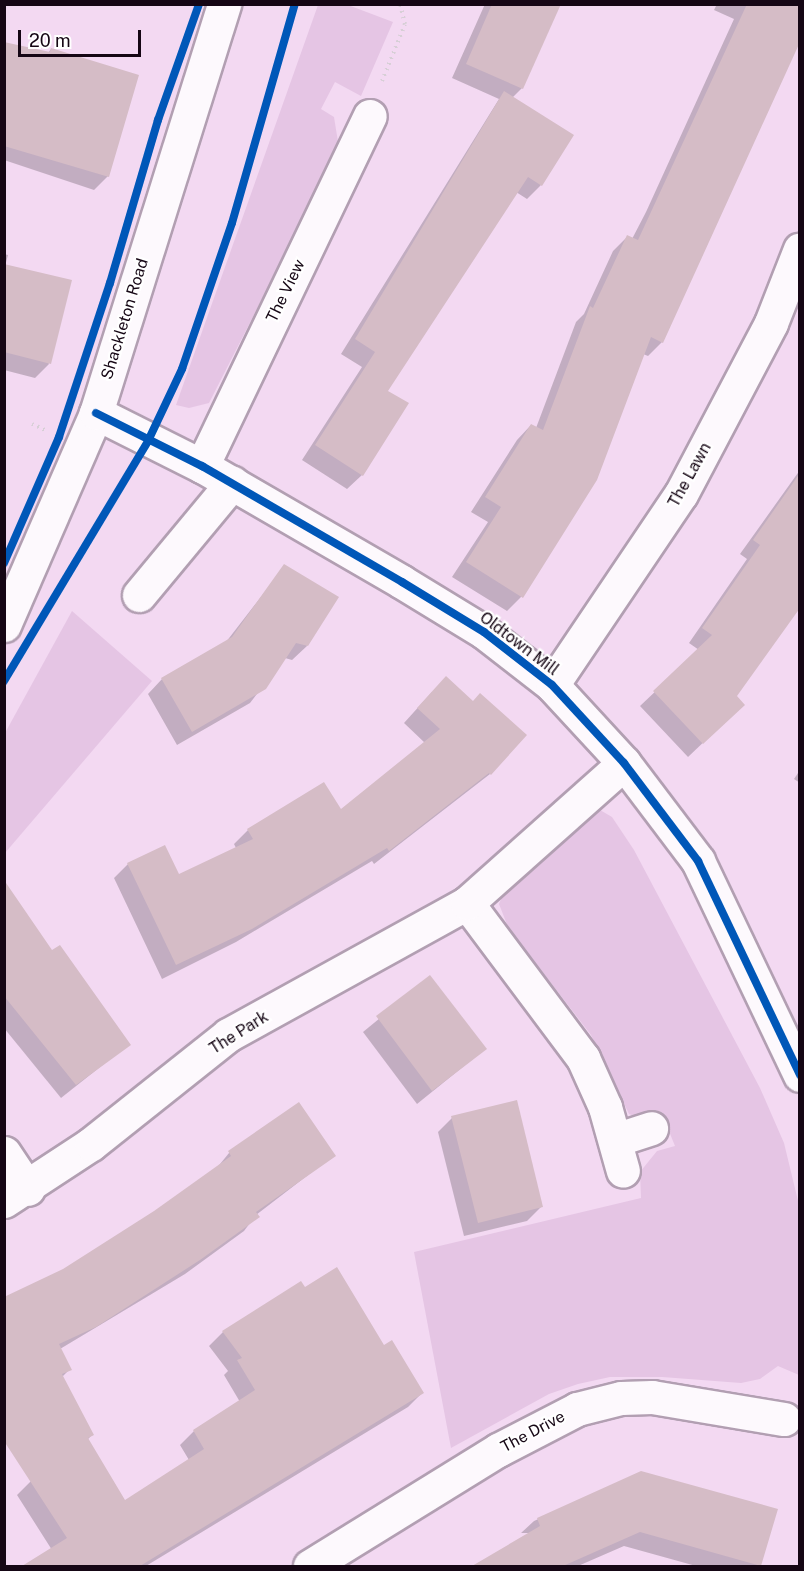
<!DOCTYPE html>
<html>
<head>
<meta charset="utf-8">
<style>
  body { margin:0 }
  #map { position:relative; width:804px; height:1571px; overflow:hidden; background:#f3d9f2; font-family:"Public Sans",sans-serif }
  div>[style] { position:absolute }
  [style*='--x'] { left:calc(var(--x)*1px); top:calc(var(--y)*1px); width:calc(var(--w)*1px); rotate:calc(var(--a)*1deg) }
  .green>* { inset:0; background:#e5c5e4 }
  .shadow>* { inset:0; background:#0003 }
  .building>* { inset:0; background:#d5bcc6 }
  .path>* { height:4px; margin-top:-2px; transform-origin:0; background:repeating-linear-gradient(90deg,#d7cfd6 0 1.5px,transparent 0 6px) }
  .roads { filter:drop-shadow(2px 0 #b29fb2) drop-shadow(-2px 0 #b29fb2) drop-shadow(0 2px #b29fb2) drop-shadow(0 -2px #b29fb2) }
  .street>* { height:33px; margin:-16.5px; padding:0 16.5px; transform-origin:16.5px; border-radius:16.5px; background:#fdf9fd }
  .secondary>* { height:33px; margin:-16.5px; padding:0 16.5px; transform-origin:16.5px; border-radius:16.5px; background:#fdf9fd }
  .cycleway>* { height:8px; margin:-4px; padding:0 4px; transform-origin:4px; border-radius:4px; background:#0057b8 }
  span { translate:-50% -50%; white-space:nowrap; text-align:center; line-height:1.15; -webkit-text-stroke:4.5px #fff; paint-order:stroke }
  .street-label { font-size:16px; color:#150614 }
  .frame { position:absolute; inset:0; border:6px solid #150614; pointer-events:none }
  .scale { position:absolute; left:18px; top:30px; width:123px; height:27px; box-sizing:border-box; border:3px solid #150614; border-top:0; padding-left:8px; font-size:18px; line-height:21px; white-space:nowrap; color:#150614; -webkit-text-stroke:4px #fff; paint-order:stroke }
</style>
</head>
<body>
<div id="map">
  <div class="green">
    <div style="clip-path:polygon(318px 5px,348px 5px,393px 22px,361px 96px,335px 82px,321px 109px,334px 117px,339px 148px,209px 403px,189px 408px,176px 405px)"></div>
    <div style="clip-path:polygon(72px 611px,152px 681px,5px 853px,5px 733px)"></div>
    <div style="clip-path:polygon(600px 810px,612px 817px,634px 850px,760px 1088px,784px 1143px,799px 1205px,799px 1375px,778px 1366px,760px 1379px,741px 1383px,662px 1377px,610px 1377px,578px 1384px,549px 1394px,451px 1448px,414px 1252px,641px 1198px,640px 1172px,657px 1151px,675px 1146px,662px 1114px,642px 1119px,629px 1114px,591px 1035px,508px 927px,499px 904px,505px 890px)"></div>
  </div>
  <div class="shadow">
    <div style="clip-path:polygon(485px 4px,559px 4px,522px 88px,512px 98px,541px 185px,527px 199px,516px 192px,386px 391px,362px 475px,347px 489px,302px 460px,362px 367px,341px 354px,499px 99px,452px 78px)"></div>
    <div style="clip-path:polygon(717px 4px,800px 4px,662px 342px,648px 356px,643px 354px,597px 478px,521px 597px,507px 611px,452px 577px,488px 522px,471px 512px,517px 440px,531px 425px,536px 428px,576px 322px,584px 314px,613px 251px,627px 237px,632px 239px,646px 212px,734px 19px,714px 10px)"></div>
    <div style="clip-path:polygon(4px 43px,48px 53px,51px 49px,108px 176px,94px 190px,4px 160px)"></div>
    <div style="clip-path:polygon(4px 254px,8px 255px,5px 266px,49px 364px,35px 378px,4px 370px)"></div>
    <div style="clip-path:polygon(800px 470px,800px 605px,735px 696px,728px 719px,688px 757px,640px 706px,699px 650px,689px 643px,747px 559px,740px 554px)"></div>
    <div style="clip-path:polygon(285px 566px,307px 646px,292px 660px,285px 658px,250px 703px,177px 745px,148px 694px,162px 679px,226px 642px)"></div>
    <div style="clip-path:polygon(432px 692px,473px 702px,490px 774px,374px 864px,372px 861px,236px 942px,162px 979px,114px 878px,128px 864px,179px 876px,236px 848px,234px 844px,248px 830px,340px 811px,425px 743px,404px 723px)"></div>
    <div style="clip-path:polygon(800px 770px,800px 783px,794px 779px)"></div>
    <div style="clip-path:polygon(4px 920px,52px 952px,129px 1044px,61px 1098px,4px 1028px)"></div>
    <div style="clip-path:polygon(430px 977px,485px 1049px,417px 1104px,363px 1032px)"></div>
    <div style="clip-path:polygon(298px 1104px,334px 1155px,256px 1215px,244px 1231px,185px 1274px,60px 1349px,70px 1369px,62px 1377px,92px 1435px,87px 1440px,124px 1502px,189px 1460px,180px 1445px,194px 1431px,240px 1402px,224px 1375px,228px 1371px,209px 1346px,223px 1332px,304px 1289px,383px 1347px,422px 1393px,408px 1407px,146px 1566px,27px 1566px,52px 1550px,17px 1495px,31px 1481px,63px 1271px,154px 1213px,216px 1169px,229px 1153px)"></div>
    <div style="clip-path:polygon(452px 1118px,542px 1206px,527px 1221px,464px 1236px,438px 1132px)"></div>
    <div style="clip-path:polygon(641px 1473px,776px 1510px,760px 1566px,696px 1566px,624px 1546px,578px 1566px,475px 1566px,530px 1533px,521px 1533px,534px 1521px)"></div>
  </div>
  <div class="building">
    <div style="clip-path:polygon(492px 4px,561px 4px,523px 89px,466px 64px)"></div>
    <div style="clip-path:polygon(747px 4px,800px 4px,800px 42px,663px 343px,651px 337px,597px 480px,523px 598px,466px 562px,501px 507px,485px 497px,531px 424px,543px 430px,590px 306px,593px 308px,627px 235px,638px 240px)"></div>
    <div style="clip-path:polygon(4px 42px,50px 52px,51px 48px,139px 75px,109px 177px,4px 146px)"></div>
    <div style="clip-path:polygon(504px 91px,574px 135px,542px 186px,528px 177px,388px 391px,409px 403px,363px 476px,315px 445px,375px 352px,355px 339px)"></div>
    <div style="clip-path:polygon(4px 264px,72px 280px,51px 364px,4px 352px)"></div>
    <div style="clip-path:polygon(800px 473px,800px 608px,737px 696px,745px 705px,703px 744px,653px 691px,712px 635px,702px 628px,760px 545px,753px 540px)"></div>
    <div style="clip-path:polygon(284px 564px,339px 597px,308px 646px,296px 643px,266px 689px,192px 732px,161px 678px,232px 637px)"></div>
    <div style="clip-path:polygon(446px 676px,473px 701px,480px 693px,527px 735px,491px 775px,489px 773px,389px 851px,387px 848px,252px 929px,176px 965px,127px 863px,165px 845px,179px 874px,253px 839px,247px 829px,324px 782px,341px 809px,440px 729px,417px 708px)"></div>
    <div style="clip-path:polygon(4px 880px,52px 950px,60px 945px,131px 1045px,76px 1085px,4px 996px)"></div>
    <div style="clip-path:polygon(430px 975px,487px 1049px,432px 1091px,376px 1016px)"></div>
    <div style="clip-path:polygon(517px 1100px,543px 1207px,478px 1223px,451px 1116px)"></div>
    <div style="clip-path:polygon(299px 1102px,336px 1156px,256px 1212px,260px 1217px,200px 1260px,96px 1327px,59px 1344px,72px 1370px,62px 1374px,94px 1435px,88px 1438px,125px 1500px,204px 1449px,193px 1430px,255px 1390px,237px 1360px,242px 1358px,222px 1331px,301px 1281px,305px 1287px,337px 1267px,384px 1345px,392px 1340px,424px 1393px,140px 1566px,22px 1566px,67px 1538px,4px 1441px,4px 1297px,63px 1269px,154px 1211px,231px 1156px,228px 1151px)"></div>
    <div style="clip-path:polygon(641px 1471px,778px 1509px,761px 1566px,640px 1532px,563px 1566px,472px 1566px,540px 1526px,537px 1518px)"></div>
  </div>
  <div class="path">
    <div style="--x:382;--y:81;--w:61;--a:-68"></div>
    <div style="--x:405;--y:24;--w:21;--a:-104"></div>
    <div style="--x:32;--y:424;--w:17;--a:25"></div>
  </div>
  <div class="roads">
    <div class="street">
      <div style="--x:96;--y:413;--w:119;--a:26.6"></div>
      <div style="--x:202;--y:466;--w:231;--a:30.1"></div>
      <div style="--x:402;--y:582;--w:96;--a:31.4"></div>
      <div style="--x:484;--y:632;--w:86;--a:37.9"></div>
      <div style="--x:552;--y:685;--w:106;--a:47.3"></div>
      <div style="--x:624;--y:763;--w:123;--a:52.9"></div>
      <div style="--x:698;--y:861;--w:237;--a:64.5"></div>
      <div style="--x:202;--y:466;--w:388;--a:-64.4"></div>
      <div style="--x:139;--y:595;--w:146;--a:-50.3"></div>
      <div style="--x:552;--y:685;--w:230;--a:-56"></div>
      <div style="--x:681;--y:494;--w:193;--a:-62.2"></div>
      <div style="--x:771;--y:323;--w:79;--a:-68.6"></div>
      <div style="--x:467;--y:903;--w:194;--a:53.2"></div>
      <div style="--x:583;--y:1058;--w:54;--a:65.8"></div>
      <div style="--x:605;--y:1107;--w:66;--a:74.3"></div>
      <div style="--x:615;--y:1140;--w:38;--a:-18"></div>
      <div style="--x:4;--y:1153;--w:43;--a:56.3"></div>
      <div style="--x:4;--y:1201;--w:104;--a:-33.2"></div>
      <div style="--x:91;--y:1144;--w:175;--a:-38.5"></div>
      <div style="--x:228;--y:1035;--w:273;--a:-28.9"></div>
      <div style="--x:467;--y:903;--w:210;--a:-41.7"></div>
      <div style="--x:310;--y:1566;--w:221;--a:-31.7"></div>
      <div style="--x:498;--y:1450;--w:89;--a:-27.4"></div>
      <div style="--x:577;--y:1409;--w:45;--a:-14"></div>
      <div style="--x:621;--y:1398;--w:31;--a:-2"></div>
      <div style="--x:652;--y:1397;--w:134;--a:9.5"></div>
    </div>
    <div class="secondary">
      <div style="--x:4;--y:625;--w:231;--a:-66.5"></div>
      <div style="--x:96;--y:413;--w:429;--a:-72.6"></div>
    </div>
  </div>
  <div class="cycleway">
    <div style="--x:96;--y:413;--w:119;--a:26.6"></div>
    <div style="--x:202;--y:466;--w:231;--a:30.1"></div>
    <div style="--x:402;--y:582;--w:96;--a:31.4"></div>
    <div style="--x:484;--y:632;--w:86;--a:37.9"></div>
    <div style="--x:552;--y:685;--w:106;--a:47.3"></div>
    <div style="--x:624;--y:763;--w:123;--a:52.9"></div>
    <div style="--x:698;--y:861;--w:237;--a:64.5"></div>
    <div style="--x:4;--y:563;--w:137;--a:-66.4"></div>
    <div style="--x:59;--y:437;--w:162;--a:-71.7"></div>
    <div style="--x:110;--y:283;--w:170;--a:-73.6"></div>
    <div style="--x:158;--y:120;--w:123;--a:-70.5"></div>
    <div style="--x:4;--y:681;--w:280;--a:-59"></div>
    <div style="--x:148;--y:441;--w:80;--a:-64.7"></div>
    <div style="--x:182;--y:369;--w:154;--a:-71.1"></div>
    <div style="--x:232;--y:223;--w:228;--a:-74"></div>
  </div>
  <div class="street-label">
    <span style="left:286px;top:291px;rotate:-64deg">The View</span>
    <span style="left:125px;top:319px;rotate:-73deg">Shackleton Road</span>
    <span style="left:690px;top:475px;rotate:-61deg">The Lawn</span>
    <span style="left:519px;top:644px;rotate:37deg">Oldtown Mill</span>
    <span style="left:239px;top:1033px;rotate:-32deg">The Park</span>
    <span style="left:533px;top:1432px;rotate:-28deg">The Drive</span>
  </div>
  <div class="frame"></div>
  <div class="scale">20 m</div>
</div>
</body>
</html>
